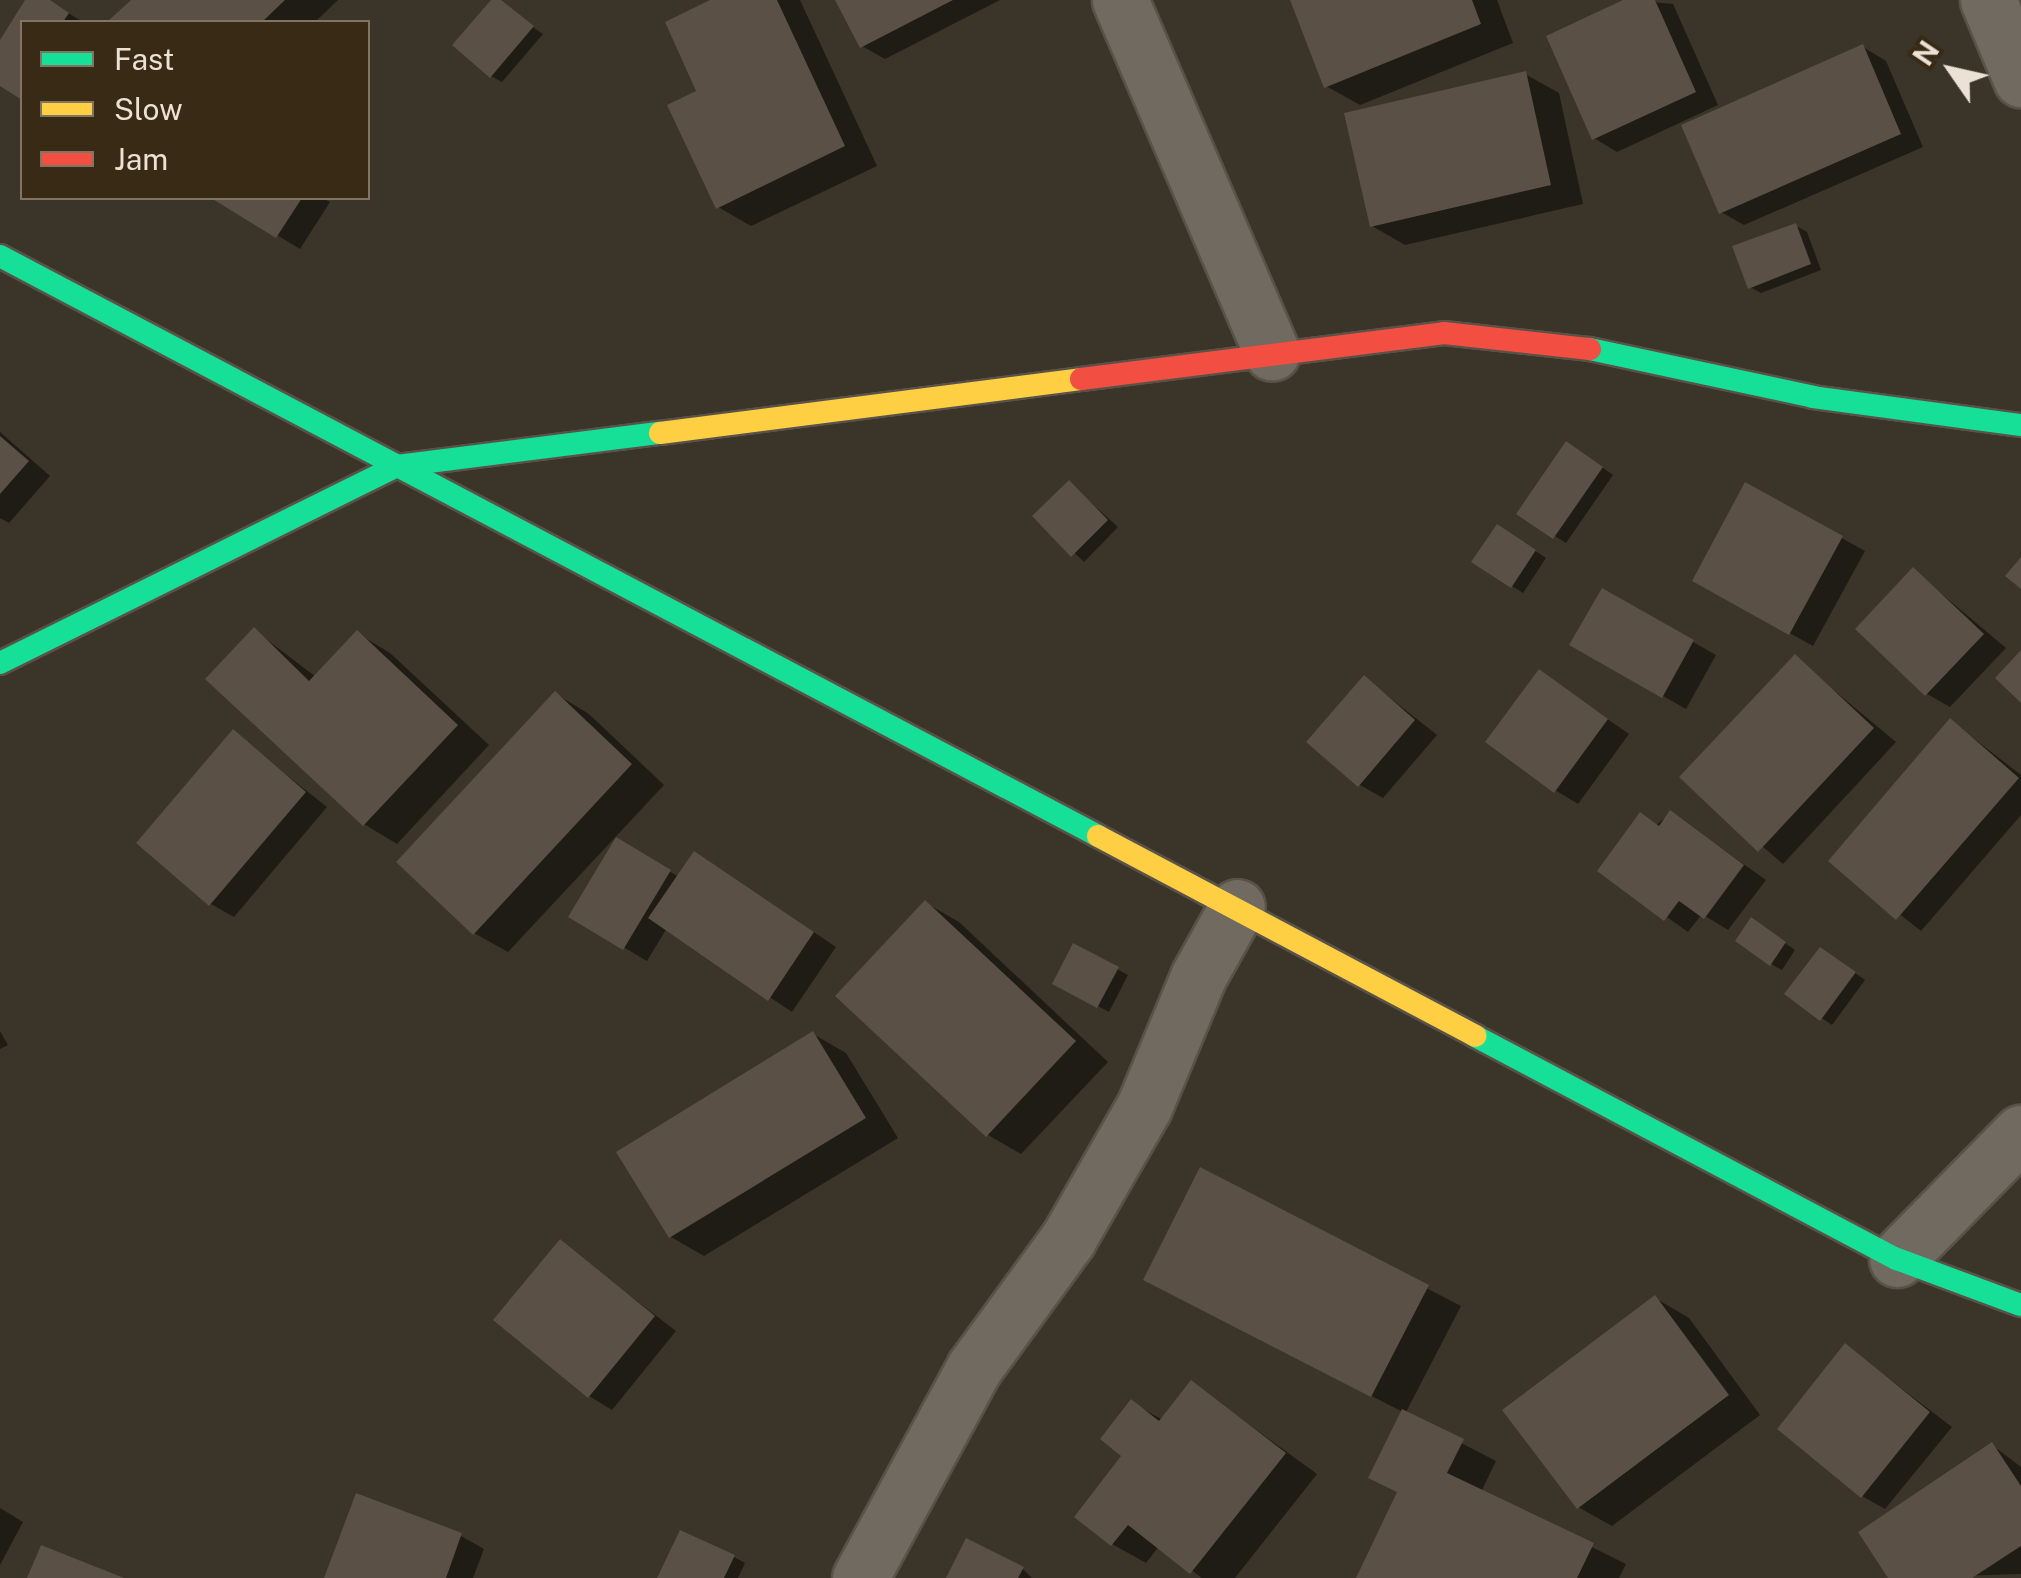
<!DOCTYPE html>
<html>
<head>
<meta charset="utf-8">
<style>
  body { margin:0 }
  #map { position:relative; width:2021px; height:1578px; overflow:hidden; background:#3b3428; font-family:"Public Sans",sans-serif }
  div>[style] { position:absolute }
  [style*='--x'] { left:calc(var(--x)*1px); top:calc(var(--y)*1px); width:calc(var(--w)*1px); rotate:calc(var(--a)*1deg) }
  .shadow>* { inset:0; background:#0007 }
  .building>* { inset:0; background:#5a5045 }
  .roads { filter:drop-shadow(2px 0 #595248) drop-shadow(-2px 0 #595248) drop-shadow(0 2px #595248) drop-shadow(0 -2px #595248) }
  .street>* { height:55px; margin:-27.5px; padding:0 27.5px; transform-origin:27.5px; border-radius:27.5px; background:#706a60 }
  .fast>* { height:22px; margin:-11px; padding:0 11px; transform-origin:11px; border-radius:11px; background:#16e098 }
  .slow>* { height:22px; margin:-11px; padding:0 11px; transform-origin:11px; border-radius:11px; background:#ffcf43 }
  .jam>* { height:22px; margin:-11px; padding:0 11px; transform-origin:11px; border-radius:11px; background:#f24e42 }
  span { translate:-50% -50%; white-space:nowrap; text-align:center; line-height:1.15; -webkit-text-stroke:8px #392a16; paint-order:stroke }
  .legend { position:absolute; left:20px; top:20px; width:350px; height:180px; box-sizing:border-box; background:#392a16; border:2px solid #807462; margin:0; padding:12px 18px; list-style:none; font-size:30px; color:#ebe2d5 }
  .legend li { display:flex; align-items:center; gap:20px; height:50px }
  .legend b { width:50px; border:2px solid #807462 }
  .north { position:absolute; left:1901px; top:20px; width:100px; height:100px; -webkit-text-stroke:8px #392a16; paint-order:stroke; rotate:304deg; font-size:28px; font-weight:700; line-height:40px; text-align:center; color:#ebe2d5 }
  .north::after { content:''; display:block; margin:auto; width:35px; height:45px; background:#ebe2d5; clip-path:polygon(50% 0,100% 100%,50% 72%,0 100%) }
</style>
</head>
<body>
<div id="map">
  <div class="shadow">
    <div style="clip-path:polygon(28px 0,47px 0,83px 22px,22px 22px,22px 98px,0 84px,0 45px)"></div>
    <div style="clip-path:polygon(135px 0,338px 0,315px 22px,111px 22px)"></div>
    <div style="clip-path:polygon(494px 0,543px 34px,502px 82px,491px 76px)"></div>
    <div style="clip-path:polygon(716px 0,800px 0,877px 166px,751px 226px,718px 207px)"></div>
    <div style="clip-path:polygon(838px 0,1000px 0,885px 59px,862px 46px)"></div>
    <div style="clip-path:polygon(1293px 0,1497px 0,1513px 43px,1360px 105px,1326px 86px)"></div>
    <div style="clip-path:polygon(1629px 0,1673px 4px,1718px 105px,1617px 152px,1594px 138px)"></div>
    <div style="clip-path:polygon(1863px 47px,1886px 61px,1923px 147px,1744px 225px,1721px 212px)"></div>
    <div style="clip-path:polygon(1525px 74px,1559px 93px,1583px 204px,1405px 245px,1372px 226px)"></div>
    <div style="clip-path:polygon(216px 198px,322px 198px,330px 202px,300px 249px)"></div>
    <div style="clip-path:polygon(1796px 226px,1807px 232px,1821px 270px,1761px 293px,1750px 287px)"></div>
    <div style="clip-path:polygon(0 432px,50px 476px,9px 523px,0 518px)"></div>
    <div style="clip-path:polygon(1578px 450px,1613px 475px,1566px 543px,1519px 513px)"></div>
    <div style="clip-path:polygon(1069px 483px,1118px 527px,1084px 562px,1036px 516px)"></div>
    <div style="clip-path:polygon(1746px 485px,1865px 551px,1813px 646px,1695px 580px)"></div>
    <div style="clip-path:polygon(1509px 533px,1546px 558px,1523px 593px,1512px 586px)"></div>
    <div style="clip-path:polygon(1913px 570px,2006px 648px,1950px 707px,1927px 694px)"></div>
    <div style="clip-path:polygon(1603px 591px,1716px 655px,1686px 709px,1572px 644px)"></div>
    <div style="clip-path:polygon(254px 630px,316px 677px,357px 633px,390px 653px,489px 745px,397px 844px,364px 824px)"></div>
    <div style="clip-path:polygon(1795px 658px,1896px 742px,1783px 864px,1682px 777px)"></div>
    <div style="clip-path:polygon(1540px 672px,1629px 734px,1578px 804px,1555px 790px)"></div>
    <div style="clip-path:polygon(1365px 678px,1437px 735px,1383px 798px,1360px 785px)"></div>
    <div style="clip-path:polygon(556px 694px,589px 714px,664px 785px,508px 952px,474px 933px)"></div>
    <div style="clip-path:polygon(1951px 721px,2021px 775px,2021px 815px,1921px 931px,1831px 860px)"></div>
    <div style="clip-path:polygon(233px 733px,327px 807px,234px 917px,211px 904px)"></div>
    <div style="clip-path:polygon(1671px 813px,1766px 880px,1728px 930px,1702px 914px,1688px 932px,1601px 870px)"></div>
    <div style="clip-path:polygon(617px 841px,679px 877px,717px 867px,836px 947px,792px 1012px,667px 928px,647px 961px,571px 916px)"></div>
    <div style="clip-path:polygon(926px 903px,959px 922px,1108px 1062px,1021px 1154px,988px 1135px)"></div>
    <div style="clip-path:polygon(1762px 927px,1795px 950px,1782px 970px,1771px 964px)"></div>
    <div style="clip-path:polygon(1074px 946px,1128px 975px,1109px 1012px,1055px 983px)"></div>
    <div style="clip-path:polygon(1831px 956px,1865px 980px,1832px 1025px,1787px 994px)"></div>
    <div style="clip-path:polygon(0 1031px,8px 1045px,0 1049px)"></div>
    <div style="clip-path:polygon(813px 1034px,846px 1053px,898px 1138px,704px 1256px,671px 1237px)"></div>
    <div style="clip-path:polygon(1201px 1171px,1461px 1306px,1405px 1414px,1496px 1461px,1481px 1492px,1626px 1564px,1619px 1578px,1359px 1578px,1400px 1493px,1403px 1412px,1179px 1298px)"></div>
    <div style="clip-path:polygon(560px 1242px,676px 1331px,612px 1410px,589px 1396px)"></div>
    <div style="clip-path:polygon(1655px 1298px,1689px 1318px,1760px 1415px,1612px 1526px,1578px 1507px)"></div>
    <div style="clip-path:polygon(1846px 1346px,1952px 1427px,1885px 1509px,1862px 1496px)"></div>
    <div style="clip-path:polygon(1192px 1383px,1317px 1474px,1235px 1578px,1202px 1578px,1159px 1546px,1146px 1563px,1112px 1544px,1132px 1403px,1163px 1420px)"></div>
    <div style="clip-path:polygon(1992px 1445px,2021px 1467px,2021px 1574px,1891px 1578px)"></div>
    <div style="clip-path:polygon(0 1508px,23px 1522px,0 1565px)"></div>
    <div style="clip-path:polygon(461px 1536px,484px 1549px,473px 1578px,326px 1578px)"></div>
    <div style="clip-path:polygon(734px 1557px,745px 1563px,738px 1578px,660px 1578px)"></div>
    <div style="clip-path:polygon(1023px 1569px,1032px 1578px,949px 1578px)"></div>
  </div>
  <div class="building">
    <div style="clip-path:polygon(25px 0,50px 0,69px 13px,63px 22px,22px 22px,22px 100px,0 86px,0 40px)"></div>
    <div style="clip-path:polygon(131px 0,285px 0,262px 22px,107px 22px)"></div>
    <div style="clip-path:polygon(491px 0,501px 0,534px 26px,490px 78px,452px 45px)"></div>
    <div style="clip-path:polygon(710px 0,777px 0,845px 146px,716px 209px,667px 105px,696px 91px,665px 22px)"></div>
    <div style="clip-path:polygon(835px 0,953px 0,860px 48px)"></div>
    <div style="clip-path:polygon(1290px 0,1472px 0,1481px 24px,1324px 88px)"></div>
    <div style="clip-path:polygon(1623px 0,1655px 0,1696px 92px,1592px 140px,1546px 36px)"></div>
    <div style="clip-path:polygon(1863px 44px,1901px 134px,1719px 214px,1681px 125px)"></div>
    <div style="clip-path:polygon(1526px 71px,1551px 185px,1370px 227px,1344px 113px)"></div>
    <div style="clip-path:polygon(211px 198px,302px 198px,276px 238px)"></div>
    <div style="clip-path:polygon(1796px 223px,1811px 264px,1748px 289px,1732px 246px)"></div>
    <div style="clip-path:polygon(0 436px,29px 461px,0 494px)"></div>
    <div style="clip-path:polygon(1566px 441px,1603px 467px,1553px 539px,1516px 514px)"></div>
    <div style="clip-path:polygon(1069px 480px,1108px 520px,1071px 557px,1032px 516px)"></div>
    <div style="clip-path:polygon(1745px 482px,1843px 536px,1789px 635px,1692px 581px)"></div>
    <div style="clip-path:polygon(1497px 524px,1536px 550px,1511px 588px,1471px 562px)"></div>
    <div style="clip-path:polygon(2021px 557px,2021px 589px,2005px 576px)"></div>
    <div style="clip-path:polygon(1913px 567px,1984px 634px,1925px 696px,1855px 629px)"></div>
    <div style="clip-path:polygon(1602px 588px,1694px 640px,1662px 698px,1569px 645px)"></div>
    <div style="clip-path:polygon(254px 627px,309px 681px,357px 630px,458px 725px,363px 826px,205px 679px)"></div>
    <div style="clip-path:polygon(2021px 650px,2021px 703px,1995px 678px)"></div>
    <div style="clip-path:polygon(1795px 654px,1874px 728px,1758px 852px,1679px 777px)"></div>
    <div style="clip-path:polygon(1539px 669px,1608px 719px,1554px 793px,1485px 742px)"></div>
    <div style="clip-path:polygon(1364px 675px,1415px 720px,1358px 787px,1306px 742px)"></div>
    <div style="clip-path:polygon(555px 691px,632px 764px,473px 935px,396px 862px)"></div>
    <div style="clip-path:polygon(1950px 718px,2019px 778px,1896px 920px,1828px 861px)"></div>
    <div style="clip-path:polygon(233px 729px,306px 792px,209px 906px,136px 843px)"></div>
    <div style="clip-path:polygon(1670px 810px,1744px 865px,1704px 919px,1679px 901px,1664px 921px,1597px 871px,1640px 812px,1659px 826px)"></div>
    <div style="clip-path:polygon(616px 837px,671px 870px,623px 950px,568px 917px)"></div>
    <div style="clip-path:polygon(694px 851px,814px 932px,768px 1001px,648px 918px)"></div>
    <div style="clip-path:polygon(925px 900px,1076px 1041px,986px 1137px,835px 996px)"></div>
    <div style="clip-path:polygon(1751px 917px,1786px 942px,1770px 966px,1735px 941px)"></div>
    <div style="clip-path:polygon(1073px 943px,1119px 967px,1097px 1008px,1052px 984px)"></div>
    <div style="clip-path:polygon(1820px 947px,1856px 972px,1820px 1021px,1784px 994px)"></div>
    <div style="clip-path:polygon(813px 1031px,866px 1118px,669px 1238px,616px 1152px)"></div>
    <div style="clip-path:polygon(1200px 1167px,1429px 1285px,1371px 1397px,1143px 1280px)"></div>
    <div style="clip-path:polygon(560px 1239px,655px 1316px,588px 1398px,493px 1320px)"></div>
    <div style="clip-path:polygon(1655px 1295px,1729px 1395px,1577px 1509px,1502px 1410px)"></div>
    <div style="clip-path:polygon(1845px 1343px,1930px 1412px,1861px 1498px,1777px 1429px)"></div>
    <div style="clip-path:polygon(1191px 1380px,1286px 1453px,1190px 1574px,1128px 1525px,1111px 1546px,1074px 1517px,1121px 1456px,1100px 1439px,1131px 1399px,1159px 1421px)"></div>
    <div style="clip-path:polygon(1402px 1409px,1464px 1439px,1447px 1473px,1594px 1543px,1577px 1578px,1356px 1578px,1397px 1492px,1368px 1478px)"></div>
    <div style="clip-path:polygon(1992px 1442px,2021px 1486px,2021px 1546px,1972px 1578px,1888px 1578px,1858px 1532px)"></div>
    <div style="clip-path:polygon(356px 1493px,462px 1533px,446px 1578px,324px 1578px)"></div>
    <div style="clip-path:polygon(680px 1530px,735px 1555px,724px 1578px,657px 1578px)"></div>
    <div style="clip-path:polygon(966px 1538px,1024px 1567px,1018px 1578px,946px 1578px)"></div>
    <div style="clip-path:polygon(41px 1545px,124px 1578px,27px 1578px)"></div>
  </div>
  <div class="roads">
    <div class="street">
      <div style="--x:1120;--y:0;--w:384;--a:66.7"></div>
      <div style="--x:1988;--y:0;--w:86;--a:67.3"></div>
      <div style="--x:1897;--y:1259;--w:177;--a:-45.5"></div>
      <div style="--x:860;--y:1578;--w:239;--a:-61.5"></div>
      <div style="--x:974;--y:1368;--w:160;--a:-53.9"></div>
      <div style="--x:1068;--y:1239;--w:152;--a:-60.1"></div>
      <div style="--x:1144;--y:1107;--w:141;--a:-67.4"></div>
      <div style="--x:1198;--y:977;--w:80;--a:-60.9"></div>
    </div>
    <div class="fast">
      <div style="--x:0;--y:256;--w:1242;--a:27.84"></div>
      <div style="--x:1590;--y:349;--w:228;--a:12.1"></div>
      <div style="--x:1813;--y:397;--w:210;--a:7.7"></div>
      <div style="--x:0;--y:663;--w:443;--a:-26.4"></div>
      <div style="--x:397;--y:466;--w:265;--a:-7.2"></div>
      <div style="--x:1475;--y:1036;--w:477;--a:27.9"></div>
      <div style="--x:1897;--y:1259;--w:132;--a:20.4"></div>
    </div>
    <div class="slow">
      <div style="--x:660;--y:433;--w:424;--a:-7.3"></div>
      <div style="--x:1098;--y:836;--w:427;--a:27.9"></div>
    </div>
    <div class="jam">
      <div style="--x:1081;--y:379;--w:366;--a:-7.2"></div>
      <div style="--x:1444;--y:333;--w:147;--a:6.3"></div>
    </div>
  </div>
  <ul class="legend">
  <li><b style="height:12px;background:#16e098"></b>Fast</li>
  <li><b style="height:12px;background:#ffcf43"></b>Slow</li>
  <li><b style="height:12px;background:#f24e42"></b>Jam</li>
  </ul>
  <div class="north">N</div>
</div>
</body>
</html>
